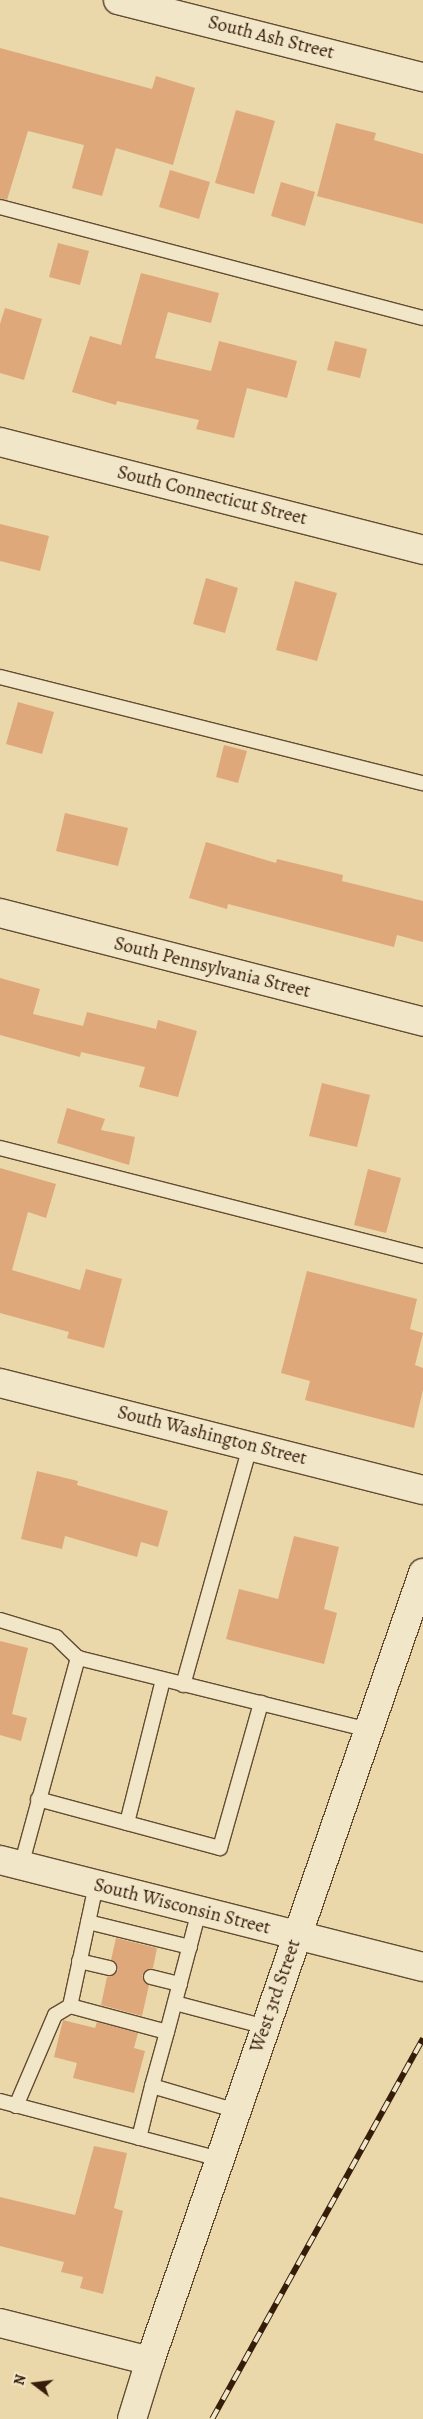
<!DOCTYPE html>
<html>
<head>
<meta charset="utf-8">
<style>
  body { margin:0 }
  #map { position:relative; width:423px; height:2419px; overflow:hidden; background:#ead8aa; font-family:Alegreya,serif }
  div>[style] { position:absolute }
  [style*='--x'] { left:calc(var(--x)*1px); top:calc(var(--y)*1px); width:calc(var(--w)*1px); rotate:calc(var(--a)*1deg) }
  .building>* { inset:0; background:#dea87b }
  .roads { filter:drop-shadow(1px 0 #634c32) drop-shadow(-1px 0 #634c32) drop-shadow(0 1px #634c32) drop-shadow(0 -1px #634c32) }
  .lane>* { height:14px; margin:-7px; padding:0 7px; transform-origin:7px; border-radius:7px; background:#f1e6c8 }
  .street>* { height:28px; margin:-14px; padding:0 14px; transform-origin:14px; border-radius:14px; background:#f1e6c8 }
  .secondary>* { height:28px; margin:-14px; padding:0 14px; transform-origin:14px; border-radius:14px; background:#f1e6c8 }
  .rail>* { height:5.5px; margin-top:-2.75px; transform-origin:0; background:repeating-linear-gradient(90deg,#f1e6c8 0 11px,#361d0a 0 22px); box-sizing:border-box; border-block:1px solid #361d0a }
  span { translate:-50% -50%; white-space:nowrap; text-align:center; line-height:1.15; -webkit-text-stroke:4px #f1e6c8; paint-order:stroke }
  .street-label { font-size:19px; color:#361d0a }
  .north { position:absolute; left:10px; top:2359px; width:50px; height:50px; -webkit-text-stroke:4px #f1e6c8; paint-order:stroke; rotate:285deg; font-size:14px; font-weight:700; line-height:20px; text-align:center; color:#361d0a }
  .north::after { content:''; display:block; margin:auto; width:18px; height:22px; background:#361d0a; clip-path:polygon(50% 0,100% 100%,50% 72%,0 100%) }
</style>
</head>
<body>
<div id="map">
  <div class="building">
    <div style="clip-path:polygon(0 48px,152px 89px,156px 76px,195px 88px,173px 165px,116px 148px,102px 196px,72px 188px,84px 145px,28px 131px,7px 200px,0 198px)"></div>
    <div style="clip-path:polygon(236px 110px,275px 121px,254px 194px,215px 183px)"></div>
    <div style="clip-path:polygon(336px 123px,376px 133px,374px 140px,423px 154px,423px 224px,317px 196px)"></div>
    <div style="clip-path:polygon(170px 170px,210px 182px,199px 219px,159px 207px)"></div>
    <div style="clip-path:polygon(281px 182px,315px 192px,305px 226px,271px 216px)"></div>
    <div style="clip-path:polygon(58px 243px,89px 251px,80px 285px,49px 277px)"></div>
    <div style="clip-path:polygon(141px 273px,219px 293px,211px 323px,168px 312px,155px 358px,211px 371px,219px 341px,297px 361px,287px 398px,247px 388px,234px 438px,196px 429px,199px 420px,117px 401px,116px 405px,72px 392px,90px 336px,121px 345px)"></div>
    <div style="clip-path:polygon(5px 308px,42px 319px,24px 380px,0 373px,0 324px)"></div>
    <div style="clip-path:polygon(335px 341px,367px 349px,360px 378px,327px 370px)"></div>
    <div style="clip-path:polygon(0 524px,49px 536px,40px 571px,0 561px)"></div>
    <div style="clip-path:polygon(206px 578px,238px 588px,225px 633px,193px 624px)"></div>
    <div style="clip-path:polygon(295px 581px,337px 593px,317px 661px,276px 650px)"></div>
    <div style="clip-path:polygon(18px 702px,54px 712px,42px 754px,6px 744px)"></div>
    <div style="clip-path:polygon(224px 745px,247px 751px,238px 783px,216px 777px)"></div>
    <div style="clip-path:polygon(65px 813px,128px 828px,118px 866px,56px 851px)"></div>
    <div style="clip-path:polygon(206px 842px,276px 863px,277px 859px,343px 875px,342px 881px,423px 901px,423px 942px,397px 935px,394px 947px,228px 904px,227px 909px,189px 898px)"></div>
    <div style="clip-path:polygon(0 978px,40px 989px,33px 1014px,83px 1026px,87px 1012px,156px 1029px,158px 1020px,197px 1031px,178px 1097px,139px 1087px,145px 1067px,81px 1052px,80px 1057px,0 1035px)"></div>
    <div style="clip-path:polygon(322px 1083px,370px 1095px,357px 1147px,309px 1136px)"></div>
    <div style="clip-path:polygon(67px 1108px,105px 1119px,101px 1130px,135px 1137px,129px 1165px,57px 1143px)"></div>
    <div style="clip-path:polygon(0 1168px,56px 1184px,46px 1218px,28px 1212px,12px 1270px,80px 1290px,86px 1269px,122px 1279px,104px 1348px,67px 1338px,69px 1332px,0 1313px)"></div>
    <div style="clip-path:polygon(368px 1169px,401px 1178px,386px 1233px,354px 1225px)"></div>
    <div style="clip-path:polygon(307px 1271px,417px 1299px,410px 1329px,423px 1333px,415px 1365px,423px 1368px,423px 1390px,414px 1428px,305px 1400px,310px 1381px,281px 1373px)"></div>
    <div style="clip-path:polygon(37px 1471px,78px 1481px,77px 1485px,168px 1511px,158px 1547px,141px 1542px,137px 1557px,65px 1536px,62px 1549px,21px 1539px)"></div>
    <div style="clip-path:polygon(294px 1536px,339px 1547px,324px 1609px,337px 1613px,324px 1664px,226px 1639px,239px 1589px,278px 1599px)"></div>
    <div style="clip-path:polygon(0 1641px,28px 1648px,12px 1714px,27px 1718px,21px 1741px,0 1735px)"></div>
    <div style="clip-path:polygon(116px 1938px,157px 1948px,153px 1968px,142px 1975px,149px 1985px,142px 2016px,101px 2005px,107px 1977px,118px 1970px,111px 1960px)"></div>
    <div style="clip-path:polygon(63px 2020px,95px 2028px,97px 2022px,138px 2033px,134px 2048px,145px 2051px,134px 2093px,73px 2078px,77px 2063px,54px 2057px)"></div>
    <div style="clip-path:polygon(94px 2146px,127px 2153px,114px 2208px,123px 2211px,103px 2294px,80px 2288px,83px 2277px,61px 2272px,64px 2262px,0 2246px,0 2197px,75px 2215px)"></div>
  </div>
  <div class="roads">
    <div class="lane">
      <div style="--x:0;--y:207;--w:437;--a:14.7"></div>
      <div style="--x:0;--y:677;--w:436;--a:14.1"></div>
      <div style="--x:0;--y:1148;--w:437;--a:14.3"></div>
      <div style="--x:0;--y:1620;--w:59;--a:16.9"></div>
      <div style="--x:56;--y:1637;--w:30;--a:44"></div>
      <div style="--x:183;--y:1685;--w:248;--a:-74.3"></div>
      <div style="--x:38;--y:1799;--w:188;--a:15.1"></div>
      <div style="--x:220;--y:1848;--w:151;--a:-74.2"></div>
      <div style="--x:127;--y:1823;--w:147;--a:-75.9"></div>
      <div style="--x:21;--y:1866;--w:216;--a:-74.7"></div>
      <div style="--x:78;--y:1658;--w:300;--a:13.9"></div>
      <div style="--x:96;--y:1885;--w:124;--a:102.1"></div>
      <div style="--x:70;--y:2006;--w:100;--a:15"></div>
      <div style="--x:167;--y:2032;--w:125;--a:-75.2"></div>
      <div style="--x:88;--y:1922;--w:105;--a:13.8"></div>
      <div style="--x:79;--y:1961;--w:31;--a:13"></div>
      <div style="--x:151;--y:1977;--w:30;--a:14"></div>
      <div style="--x:175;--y:2003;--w:94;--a:14.8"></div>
      <div style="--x:167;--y:2032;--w:56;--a:105.5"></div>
      <div style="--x:152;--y:2086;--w:89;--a:16.4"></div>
      <div style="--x:0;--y:2101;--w:228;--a:14.8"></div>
      <div style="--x:16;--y:2106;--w:99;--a:-66.8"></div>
      <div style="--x:55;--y:2015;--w:17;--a:-31"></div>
      <div style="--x:139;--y:2138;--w:54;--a:-76"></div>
    </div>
    <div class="street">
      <div style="--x:118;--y:0;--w:315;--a:14.2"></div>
      <div style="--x:0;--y:442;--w:437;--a:14.3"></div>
      <div style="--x:0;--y:913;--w:437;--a:14.4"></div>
      <div style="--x:0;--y:1383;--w:436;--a:14.2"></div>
      <div style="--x:0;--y:2323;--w:155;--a:14.2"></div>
    </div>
    <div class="secondary">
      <div style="--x:0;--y:1860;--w:436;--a:14.2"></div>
      <div style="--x:132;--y:2419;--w:61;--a:-72.8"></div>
      <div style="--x:150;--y:2361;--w:834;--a:-70.89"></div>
    </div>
  </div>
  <div class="rail">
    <div style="--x:212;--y:2419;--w:435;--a:-61"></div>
  </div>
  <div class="street-label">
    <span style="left:271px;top:38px;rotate:14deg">South Ash Street</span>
    <span style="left:212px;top:496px;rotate:14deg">South Connecticut Street</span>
    <span style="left:212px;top:968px;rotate:14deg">South Pennsylvania Street</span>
    <span style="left:212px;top:1436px;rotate:14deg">South Washington Street</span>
    <span style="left:182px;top:1907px;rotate:14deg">South Wisconsin Street</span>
    <span style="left:276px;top:1996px;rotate:-71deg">West 3rd Street</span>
  </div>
  <div class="north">N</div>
</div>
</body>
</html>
